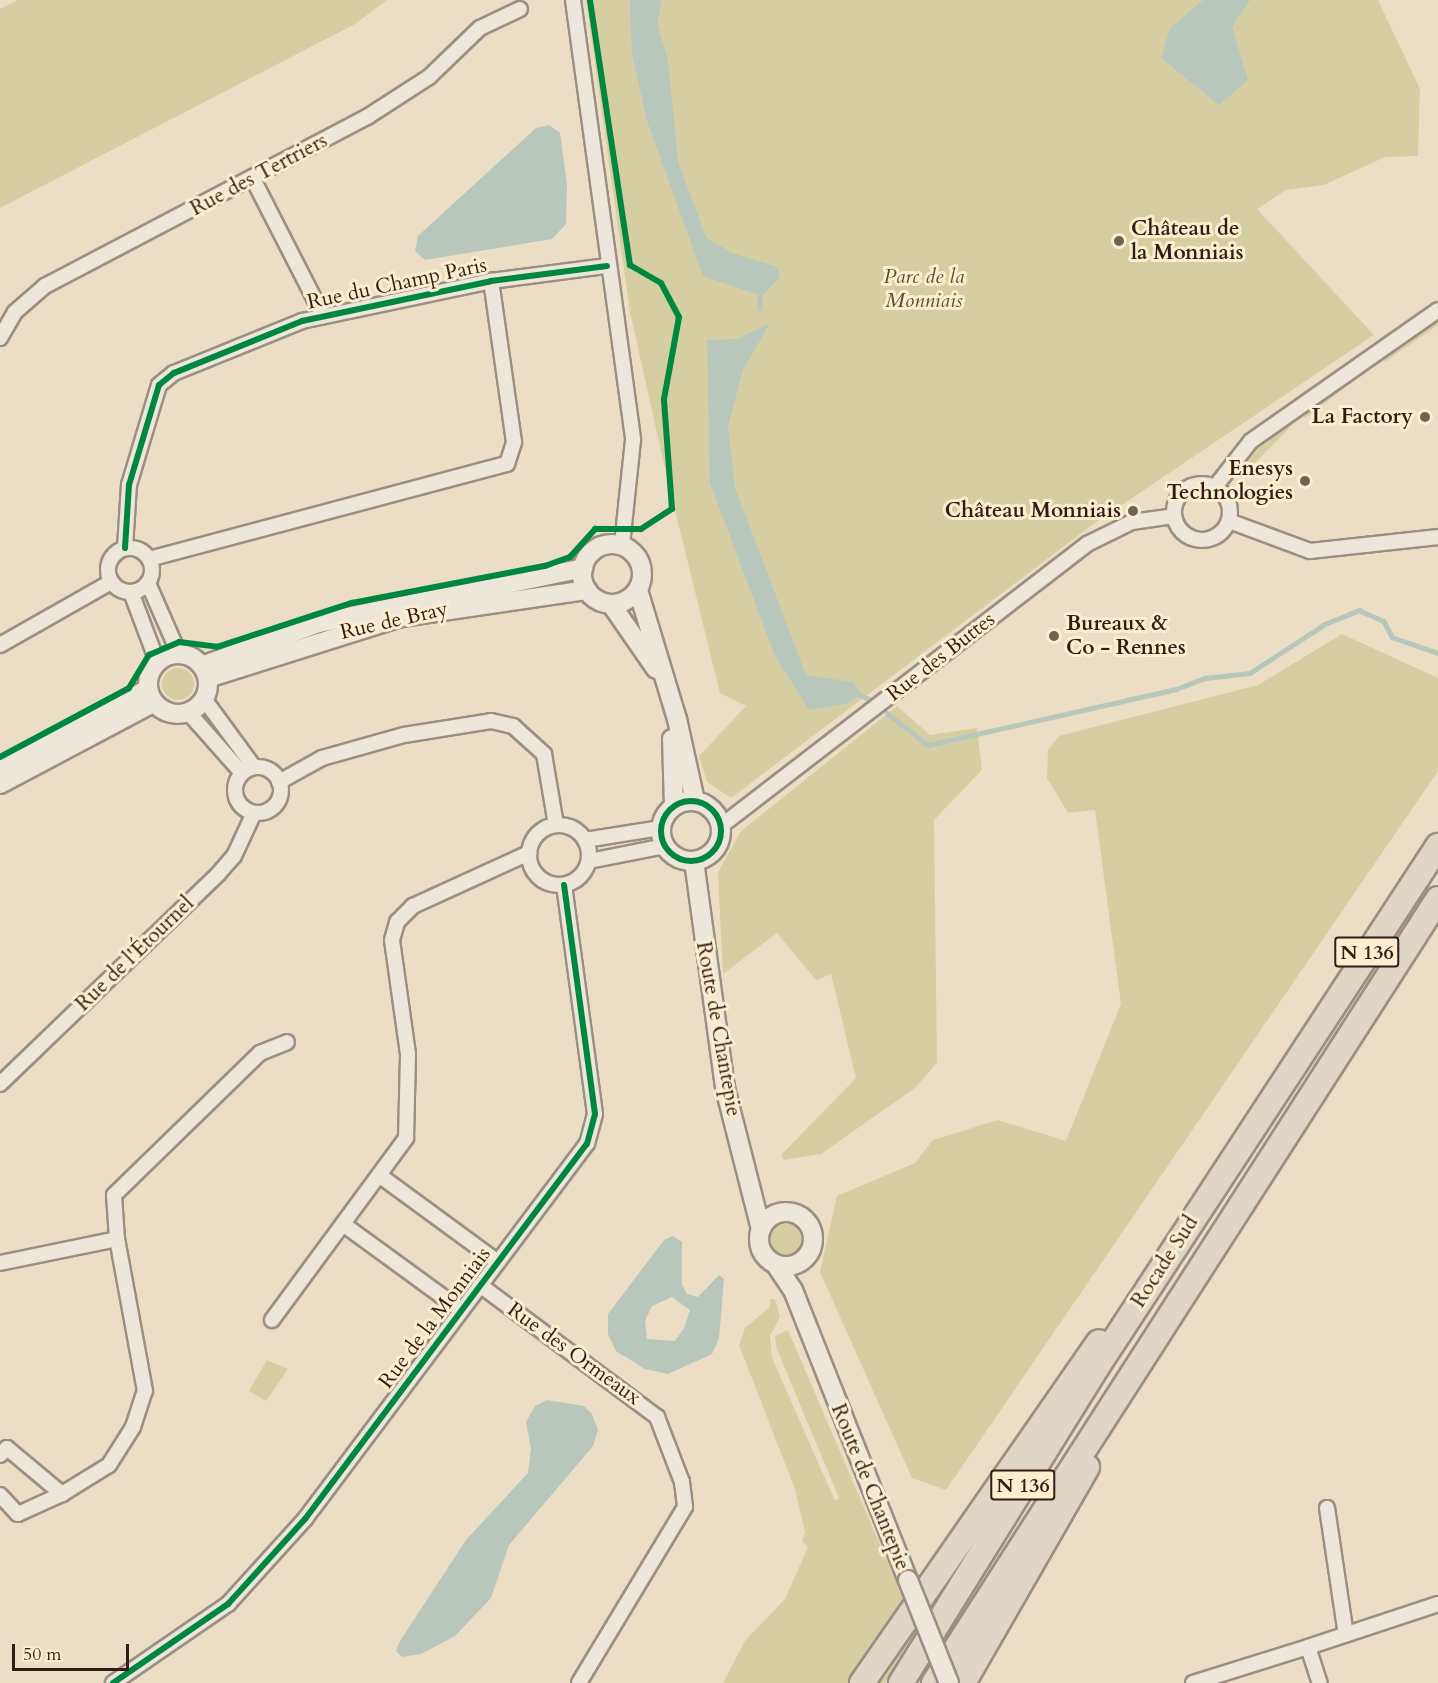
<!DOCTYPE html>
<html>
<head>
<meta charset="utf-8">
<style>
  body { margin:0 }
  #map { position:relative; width:1438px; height:1683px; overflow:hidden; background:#ebdec4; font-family:Cardo,serif }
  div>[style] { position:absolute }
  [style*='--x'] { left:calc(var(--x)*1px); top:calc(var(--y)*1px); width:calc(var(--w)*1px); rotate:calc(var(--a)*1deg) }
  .green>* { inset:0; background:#d6cea3 }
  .round { border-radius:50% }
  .water>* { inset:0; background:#b8c6bc }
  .stream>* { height:4.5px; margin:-2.25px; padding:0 2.25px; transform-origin:2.25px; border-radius:2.25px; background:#b8c6bc }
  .roads { filter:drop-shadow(2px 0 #9a8f80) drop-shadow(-2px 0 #9a8f80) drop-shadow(0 2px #9a8f80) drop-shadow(0 -2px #9a8f80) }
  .minor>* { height:14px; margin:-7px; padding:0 7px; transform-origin:7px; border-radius:7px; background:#ede6da }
  .minor>.ring { margin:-7px; padding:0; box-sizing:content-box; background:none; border:14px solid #ede6da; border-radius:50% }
  .tertiary>* { height:18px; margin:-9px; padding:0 9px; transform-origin:9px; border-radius:9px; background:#ede6da }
  .tertiary>.ring { margin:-9px; padding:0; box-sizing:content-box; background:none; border:18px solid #ede6da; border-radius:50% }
  .trunk>* { height:24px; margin:-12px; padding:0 12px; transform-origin:12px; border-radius:12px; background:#e0d6c5 }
  .bridges { filter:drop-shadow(2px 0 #9a8f80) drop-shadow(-2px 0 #9a8f80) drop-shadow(0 2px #9a8f80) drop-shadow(0 -2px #9a8f80) }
  .tertiary-bridge>* { height:18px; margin:-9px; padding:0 9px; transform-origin:9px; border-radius:9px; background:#ede6da }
  .cycleway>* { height:6px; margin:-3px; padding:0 3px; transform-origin:3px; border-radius:3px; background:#00873e }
  .cycleway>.ring { margin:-3px; padding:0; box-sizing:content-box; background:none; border:6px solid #00873e; border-radius:50% }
  .dots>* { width:16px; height:16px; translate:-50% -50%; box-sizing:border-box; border:3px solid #fcedcf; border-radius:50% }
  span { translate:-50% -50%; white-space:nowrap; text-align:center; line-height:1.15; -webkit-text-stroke:6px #fcedcf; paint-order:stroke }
  .shield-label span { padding:2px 4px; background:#fcedcf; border:2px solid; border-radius:4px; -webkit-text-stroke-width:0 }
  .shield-label { font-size:20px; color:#311d15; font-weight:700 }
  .street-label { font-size:21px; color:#311d15 }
  .poi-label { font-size:21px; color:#311d15; font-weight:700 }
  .left { translate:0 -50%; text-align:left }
  .right { translate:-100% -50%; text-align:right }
  .park-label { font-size:21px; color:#5d4e38; font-style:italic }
  .scale { position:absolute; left:12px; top:1644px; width:117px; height:27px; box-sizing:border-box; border:3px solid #311d15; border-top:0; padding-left:8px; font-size:18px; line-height:21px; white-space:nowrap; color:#311d15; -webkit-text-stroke:4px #fcedcf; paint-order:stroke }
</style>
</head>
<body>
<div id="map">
  <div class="green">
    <div style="clip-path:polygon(18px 0,387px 0,355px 24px,0 208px,0 9px)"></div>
    <div style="clip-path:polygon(586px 0,1378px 0,1420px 89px,1418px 156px,1385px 157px,1324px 185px,1286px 190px,1257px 209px,1374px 335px,1092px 525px,731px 798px,707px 782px,699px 756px,746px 706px,720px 693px,667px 478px,630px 312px)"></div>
    <div style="clip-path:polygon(1438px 319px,1438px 325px,1385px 362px,1384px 357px)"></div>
    <div style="clip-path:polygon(1375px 365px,1305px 418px,1303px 415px,1336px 390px)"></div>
    <div style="clip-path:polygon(1294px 423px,1242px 476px,1238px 474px,1261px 445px)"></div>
    <div style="clip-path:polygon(1342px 634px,1438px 678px,1438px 771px,946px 1490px,912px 1478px,820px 1272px,837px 1196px,915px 1163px,933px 1140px,998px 1120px,1066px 1141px,1121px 1004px,1095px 810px,1068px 813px,1047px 778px,1048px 750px,1059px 736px,1258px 685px)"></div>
    <div class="round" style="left:162px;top:668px;width:32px;height:32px"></div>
    <div style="clip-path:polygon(897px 706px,930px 735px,977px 728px,982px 770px,934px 820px,937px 1063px,915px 1088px,821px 1154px,784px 1160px,781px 1155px,856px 1078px,831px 974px,816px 980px,777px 933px,723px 974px,718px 872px,741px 831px)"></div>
    <div class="round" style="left:769px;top:1222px;width:34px;height:34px"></div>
    <div style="clip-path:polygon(770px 1299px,775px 1299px,780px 1317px,770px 1336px,772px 1358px,835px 1501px,839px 1498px,776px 1347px,775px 1336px,788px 1330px,904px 1601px,852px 1683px,723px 1683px,745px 1641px,785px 1599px,808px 1547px,802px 1542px,805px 1532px,795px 1489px,739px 1345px,745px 1328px,770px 1307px)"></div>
    <div style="clip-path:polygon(267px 1360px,288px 1369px,266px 1401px,249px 1391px)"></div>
    <div style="clip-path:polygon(913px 1625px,916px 1633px,885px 1683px,872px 1683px)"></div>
  </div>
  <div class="water">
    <div style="clip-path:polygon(630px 0,662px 0,657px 23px,668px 61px,678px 162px,706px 237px,732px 253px,777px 267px,780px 277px,762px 296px,703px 276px,647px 121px,632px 54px)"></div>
    <div style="clip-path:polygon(1203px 0,1250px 0,1232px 27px,1248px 80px,1219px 105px,1161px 58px,1170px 28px)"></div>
    <div style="clip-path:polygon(549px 125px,560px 133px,567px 185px,566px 224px,552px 239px,425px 260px,415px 251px,418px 236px,536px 128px)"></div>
    <div style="clip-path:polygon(770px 323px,743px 370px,728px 426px,735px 488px,806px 675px,853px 682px,861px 694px,848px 703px,809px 710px,775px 656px,710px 483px,707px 340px,737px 339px)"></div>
    <div style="clip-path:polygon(evenodd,673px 1236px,682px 1242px,682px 1284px,687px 1294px,698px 1297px,719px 1275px,724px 1279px,719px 1339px,712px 1354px,668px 1374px,645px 1369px,616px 1351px,608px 1334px,608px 1314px,664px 1240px,673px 1236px,672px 1297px,690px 1310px,684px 1328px,675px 1341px,647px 1339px,645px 1321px,652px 1306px,672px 1297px)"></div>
    <div style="clip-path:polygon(547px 1400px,584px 1406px,592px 1414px,598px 1430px,593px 1446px,509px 1545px,491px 1598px,455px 1636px,421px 1654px,402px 1657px,396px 1651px,400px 1641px,466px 1540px,528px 1473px,531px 1448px,526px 1422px,535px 1406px)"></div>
  </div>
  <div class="stream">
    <div style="--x:760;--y:293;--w:15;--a:90"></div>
    <div style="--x:855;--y:693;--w:15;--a:23"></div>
    <div style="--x:887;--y:713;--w:52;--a:38"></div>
    <div style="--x:928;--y:745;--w:254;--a:-12.7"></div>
    <div style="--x:1176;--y:689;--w:31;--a:-21"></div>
    <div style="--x:1205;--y:678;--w:45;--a:-6.3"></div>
    <div style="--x:1250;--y:673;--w:90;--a:-33.2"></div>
    <div style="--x:1325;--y:624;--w:37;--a:-22"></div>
    <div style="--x:1359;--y:610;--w:27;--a:24"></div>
    <div style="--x:1384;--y:621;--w:18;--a:63"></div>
    <div style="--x:1392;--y:637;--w:49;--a:19.2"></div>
  </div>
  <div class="roads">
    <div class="minor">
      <div style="--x:573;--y:0;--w:444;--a:82.2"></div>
      <div style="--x:633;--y:440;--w:106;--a:96"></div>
      <div style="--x:253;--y:179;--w:154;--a:62.9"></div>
      <div style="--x:0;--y:338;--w:30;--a:-60"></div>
      <div style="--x:15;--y:312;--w:40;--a:-41"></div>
      <div style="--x:45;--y:286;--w:364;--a:-27.7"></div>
      <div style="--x:367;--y:117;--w:74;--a:-32.8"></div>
      <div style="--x:429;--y:77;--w:71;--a:-43.9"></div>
      <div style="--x:480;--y:28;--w:44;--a:-25.4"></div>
      <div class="ring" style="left:1174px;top:484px;width:42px;height:42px"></div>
      <div style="--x:1215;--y:487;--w:58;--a:-52"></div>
      <div style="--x:1251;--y:441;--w:228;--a:-35"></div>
      <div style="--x:1229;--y:521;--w:86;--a:20.3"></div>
      <div style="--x:1310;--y:551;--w:129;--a:-6.2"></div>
      <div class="ring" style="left:108px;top:548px;width:30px;height:30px"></div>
      <div style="--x:125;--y:548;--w:63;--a:-86.4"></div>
      <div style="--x:129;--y:485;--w:104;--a:-73.3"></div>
      <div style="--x:159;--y:385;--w:19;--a:-39"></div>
      <div style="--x:174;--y:373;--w:138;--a:-22.1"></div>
      <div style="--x:302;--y:321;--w:193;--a:-11.9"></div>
      <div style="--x:491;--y:281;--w:117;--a:-7.4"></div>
      <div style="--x:149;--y:559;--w:370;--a:-14.9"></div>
      <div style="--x:507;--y:464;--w:23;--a:-72"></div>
      <div style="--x:514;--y:442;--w:163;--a:-98.1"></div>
      <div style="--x:148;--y:583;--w:77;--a:66.4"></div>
      <div style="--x:131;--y:592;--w:74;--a:69.4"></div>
      <div style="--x:0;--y:645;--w:128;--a:-29.6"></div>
      <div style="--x:204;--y:699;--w:84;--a:53.7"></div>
      <div style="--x:188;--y:712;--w:81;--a:48.5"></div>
      <div class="ring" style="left:235px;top:767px;width:32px;height:32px"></div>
      <div style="--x:279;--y:782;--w:49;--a:-29.2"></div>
      <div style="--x:322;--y:758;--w:85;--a:-15.7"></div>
      <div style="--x:404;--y:735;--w:88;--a:-9.1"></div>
      <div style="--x:491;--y:721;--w:23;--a:13"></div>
      <div style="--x:513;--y:726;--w:42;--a:42.1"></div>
      <div style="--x:544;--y:754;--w:72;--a:80.4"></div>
      <div class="ring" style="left:529px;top:825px;width:46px;height:46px"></div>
      <div style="--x:721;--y:826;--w:462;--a:-37.6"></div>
      <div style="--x:1087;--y:544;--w:50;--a:-26.1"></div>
      <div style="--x:1132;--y:522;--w:42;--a:-8.1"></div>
      <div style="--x:585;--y:840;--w:77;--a:-9"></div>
      <div style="--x:589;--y:861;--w:77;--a:-11.2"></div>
      <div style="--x:0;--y:1084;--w:304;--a:-43.9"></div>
      <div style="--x:219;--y:873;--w:23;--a:-49"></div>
      <div style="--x:234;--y:856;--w:47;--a:-65.1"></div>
      <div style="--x:379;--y:1175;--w:147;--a:36.2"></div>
      <div style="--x:343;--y:1224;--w:146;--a:36.1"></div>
      <div style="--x:0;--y:1263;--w:119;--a:-11.6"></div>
      <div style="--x:117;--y:1239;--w:44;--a:-93.9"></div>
      <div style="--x:114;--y:1195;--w:204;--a:-44.2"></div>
      <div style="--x:260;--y:1053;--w:29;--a:-22"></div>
      <div style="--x:480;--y:1285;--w:221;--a:36.7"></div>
      <div style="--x:657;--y:1417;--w:70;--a:69"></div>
      <div style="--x:682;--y:1482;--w:25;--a:83"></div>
      <div style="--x:685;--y:1507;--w:205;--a:121.1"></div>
      <div style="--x:272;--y:1320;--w:226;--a:-53.6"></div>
      <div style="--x:406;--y:1138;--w:84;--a:-88.6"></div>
      <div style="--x:408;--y:1054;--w:115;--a:-98"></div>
      <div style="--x:392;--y:940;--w:19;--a:-74"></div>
      <div style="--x:397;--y:922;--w:23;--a:-45"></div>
      <div style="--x:413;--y:906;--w:128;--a:-24.6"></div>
      <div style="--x:0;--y:1455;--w:10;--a:-45"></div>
      <div style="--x:7;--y:1448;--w:72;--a:39.9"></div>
      <div style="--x:0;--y:1495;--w:26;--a:47"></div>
      <div style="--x:18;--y:1514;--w:48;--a:-24.4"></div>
      <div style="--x:62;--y:1494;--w:55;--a:-31.7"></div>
      <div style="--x:109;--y:1465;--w:45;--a:-57.7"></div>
      <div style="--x:133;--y:1427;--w:38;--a:-72"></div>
      <div style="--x:145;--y:1391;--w:155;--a:-100.4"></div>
      <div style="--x:1327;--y:1508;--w:128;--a:81.5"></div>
      <div style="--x:1308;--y:1647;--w:137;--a:-18.3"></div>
      <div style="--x:113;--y:1683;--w:140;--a:-34.5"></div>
      <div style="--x:228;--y:1604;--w:115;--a:-47.8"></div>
      <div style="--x:305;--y:1519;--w:469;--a:-53.1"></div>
      <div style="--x:587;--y:1144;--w:31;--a:-75"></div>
      <div style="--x:595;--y:1114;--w:231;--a:-97.7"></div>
      <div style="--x:1193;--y:1683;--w:121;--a:-17.4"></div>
      <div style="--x:1308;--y:1647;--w:38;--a:72"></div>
    </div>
    <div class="tertiary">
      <div class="ring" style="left:582px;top:544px;width:42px;height:42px"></div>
      <div style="--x:638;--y:590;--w:135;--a:73.2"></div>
      <div style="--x:677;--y:719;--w:84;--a:77.6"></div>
      <div style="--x:611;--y:604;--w:79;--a:55.3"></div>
      <div class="ring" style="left:148px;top:654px;width:42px;height:42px"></div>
      <div style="--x:202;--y:666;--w:124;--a:-20.3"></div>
      <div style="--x:318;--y:623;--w:271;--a:-11.7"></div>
      <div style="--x:208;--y:678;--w:203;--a:-17.5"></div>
      <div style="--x:402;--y:617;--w:187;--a:-8.3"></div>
      <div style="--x:672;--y:739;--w:67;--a:88.3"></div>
      <div style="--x:0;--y:768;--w:168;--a:-28.1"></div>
      <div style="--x:0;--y:784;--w:173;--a:-27.9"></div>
      <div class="ring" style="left:661px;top:801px;width:42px;height:42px"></div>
      <div style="--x:694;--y:861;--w:229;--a:82.2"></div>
      <div style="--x:725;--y:1088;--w:146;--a:75.7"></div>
      <div class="ring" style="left:759px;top:1212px;width:36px;height:36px"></div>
      <div style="--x:776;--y:1265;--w:30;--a:56"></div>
      <div style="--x:793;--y:1290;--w:312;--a:68.4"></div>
    </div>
    <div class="trunk">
      <div style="--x:862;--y:1683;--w:415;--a:-55.2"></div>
      <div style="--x:901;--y:1683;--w:372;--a:-58.2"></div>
      <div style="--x:1097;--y:1367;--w:623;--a:-56.79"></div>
      <div style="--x:934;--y:1683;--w:932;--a:-57.26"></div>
      <div style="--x:963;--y:1683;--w:249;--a:-60.1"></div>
    </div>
  </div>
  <div class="bridges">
    <div class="tertiary-bridge">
      <div style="--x:908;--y:1580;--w:111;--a:68.3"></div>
    </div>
  </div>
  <div class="cycleway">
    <div style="--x:125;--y:548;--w:63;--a:-86.4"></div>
    <div style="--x:129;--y:485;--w:104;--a:-73.3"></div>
    <div style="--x:159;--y:385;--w:19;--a:-39"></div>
    <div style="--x:174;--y:373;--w:138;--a:-22.1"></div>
    <div style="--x:302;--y:321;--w:193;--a:-11.9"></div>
    <div style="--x:491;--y:281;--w:117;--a:-7.4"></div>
    <div style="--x:0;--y:757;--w:146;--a:-28.1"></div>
    <div style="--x:129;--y:688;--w:39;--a:-59"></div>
    <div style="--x:149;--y:655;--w:33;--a:-23"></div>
    <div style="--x:179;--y:642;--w:38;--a:7"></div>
    <div style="--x:217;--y:647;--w:142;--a:-18.1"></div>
    <div style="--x:352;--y:603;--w:197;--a:-10.9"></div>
    <div style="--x:545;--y:566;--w:27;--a:-20"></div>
    <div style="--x:570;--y:557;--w:38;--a:-48"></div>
    <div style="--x:595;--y:529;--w:46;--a:0"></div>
    <div style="--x:641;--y:529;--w:37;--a:-33"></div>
    <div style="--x:672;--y:509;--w:110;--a:-94.2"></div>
    <div style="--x:664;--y:399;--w:83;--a:-79.6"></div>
    <div style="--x:679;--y:317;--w:38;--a:-118"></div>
    <div style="--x:661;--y:283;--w:36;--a:-150"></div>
    <div style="--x:630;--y:265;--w:268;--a:-98.6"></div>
    <div class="ring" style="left:661px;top:801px;width:54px;height:54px"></div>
    <div style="--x:113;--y:1683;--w:140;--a:-34.5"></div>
    <div style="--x:228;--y:1604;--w:115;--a:-47.8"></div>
    <div style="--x:305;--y:1519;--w:469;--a:-53.1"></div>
    <div style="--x:587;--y:1144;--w:31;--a:-75"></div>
    <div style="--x:595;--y:1114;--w:231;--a:-97.7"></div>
  </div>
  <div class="dots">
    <div style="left:1119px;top:241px;background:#726152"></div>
    <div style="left:1425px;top:417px;background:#726152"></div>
    <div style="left:1305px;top:481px;background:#726152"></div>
    <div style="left:1133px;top:511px;background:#726152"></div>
    <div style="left:1054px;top:636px;background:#726152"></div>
  </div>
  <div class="shield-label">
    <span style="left:1367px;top:952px">N 136</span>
    <span style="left:1023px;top:1485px">N 136</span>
  </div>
  <div class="street-label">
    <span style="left:259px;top:175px;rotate:-28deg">Rue des Tertriers</span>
    <span style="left:397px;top:284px;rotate:-12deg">Rue du Champ Paris</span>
    <span style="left:394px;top:621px;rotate:-13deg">Rue de Bray</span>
    <span style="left:941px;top:657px;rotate:-38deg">Rue des Buttes</span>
    <span style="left:135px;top:954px;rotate:-44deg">Rue de l'Étournel</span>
    <span style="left:718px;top:1029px;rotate:80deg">Route de Chantepie</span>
    <span style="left:1165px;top:1262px;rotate:-57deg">Rocade Sud</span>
    <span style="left:435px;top:1318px;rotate:-53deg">Rue de la Monniais</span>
    <span style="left:574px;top:1354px;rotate:36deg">Rue des Ormeaux</span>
    <span style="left:870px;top:1487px;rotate:68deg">Route de Chantepie</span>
  </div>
  <div class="poi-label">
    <span class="left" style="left:1131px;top:241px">Château de<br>la Monniais</span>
    <span class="right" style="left:1413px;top:417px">La Factory</span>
    <span class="right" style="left:1293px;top:481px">Enesys<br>Technologies</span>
    <span class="right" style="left:1121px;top:511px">Château Monniais</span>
    <span class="left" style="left:1066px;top:636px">Bureaux &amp;<br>Co - Rennes</span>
  </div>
  <div class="park-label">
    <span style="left:924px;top:289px">Parc de la<br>Monniais</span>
  </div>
  <div class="scale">50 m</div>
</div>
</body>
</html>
